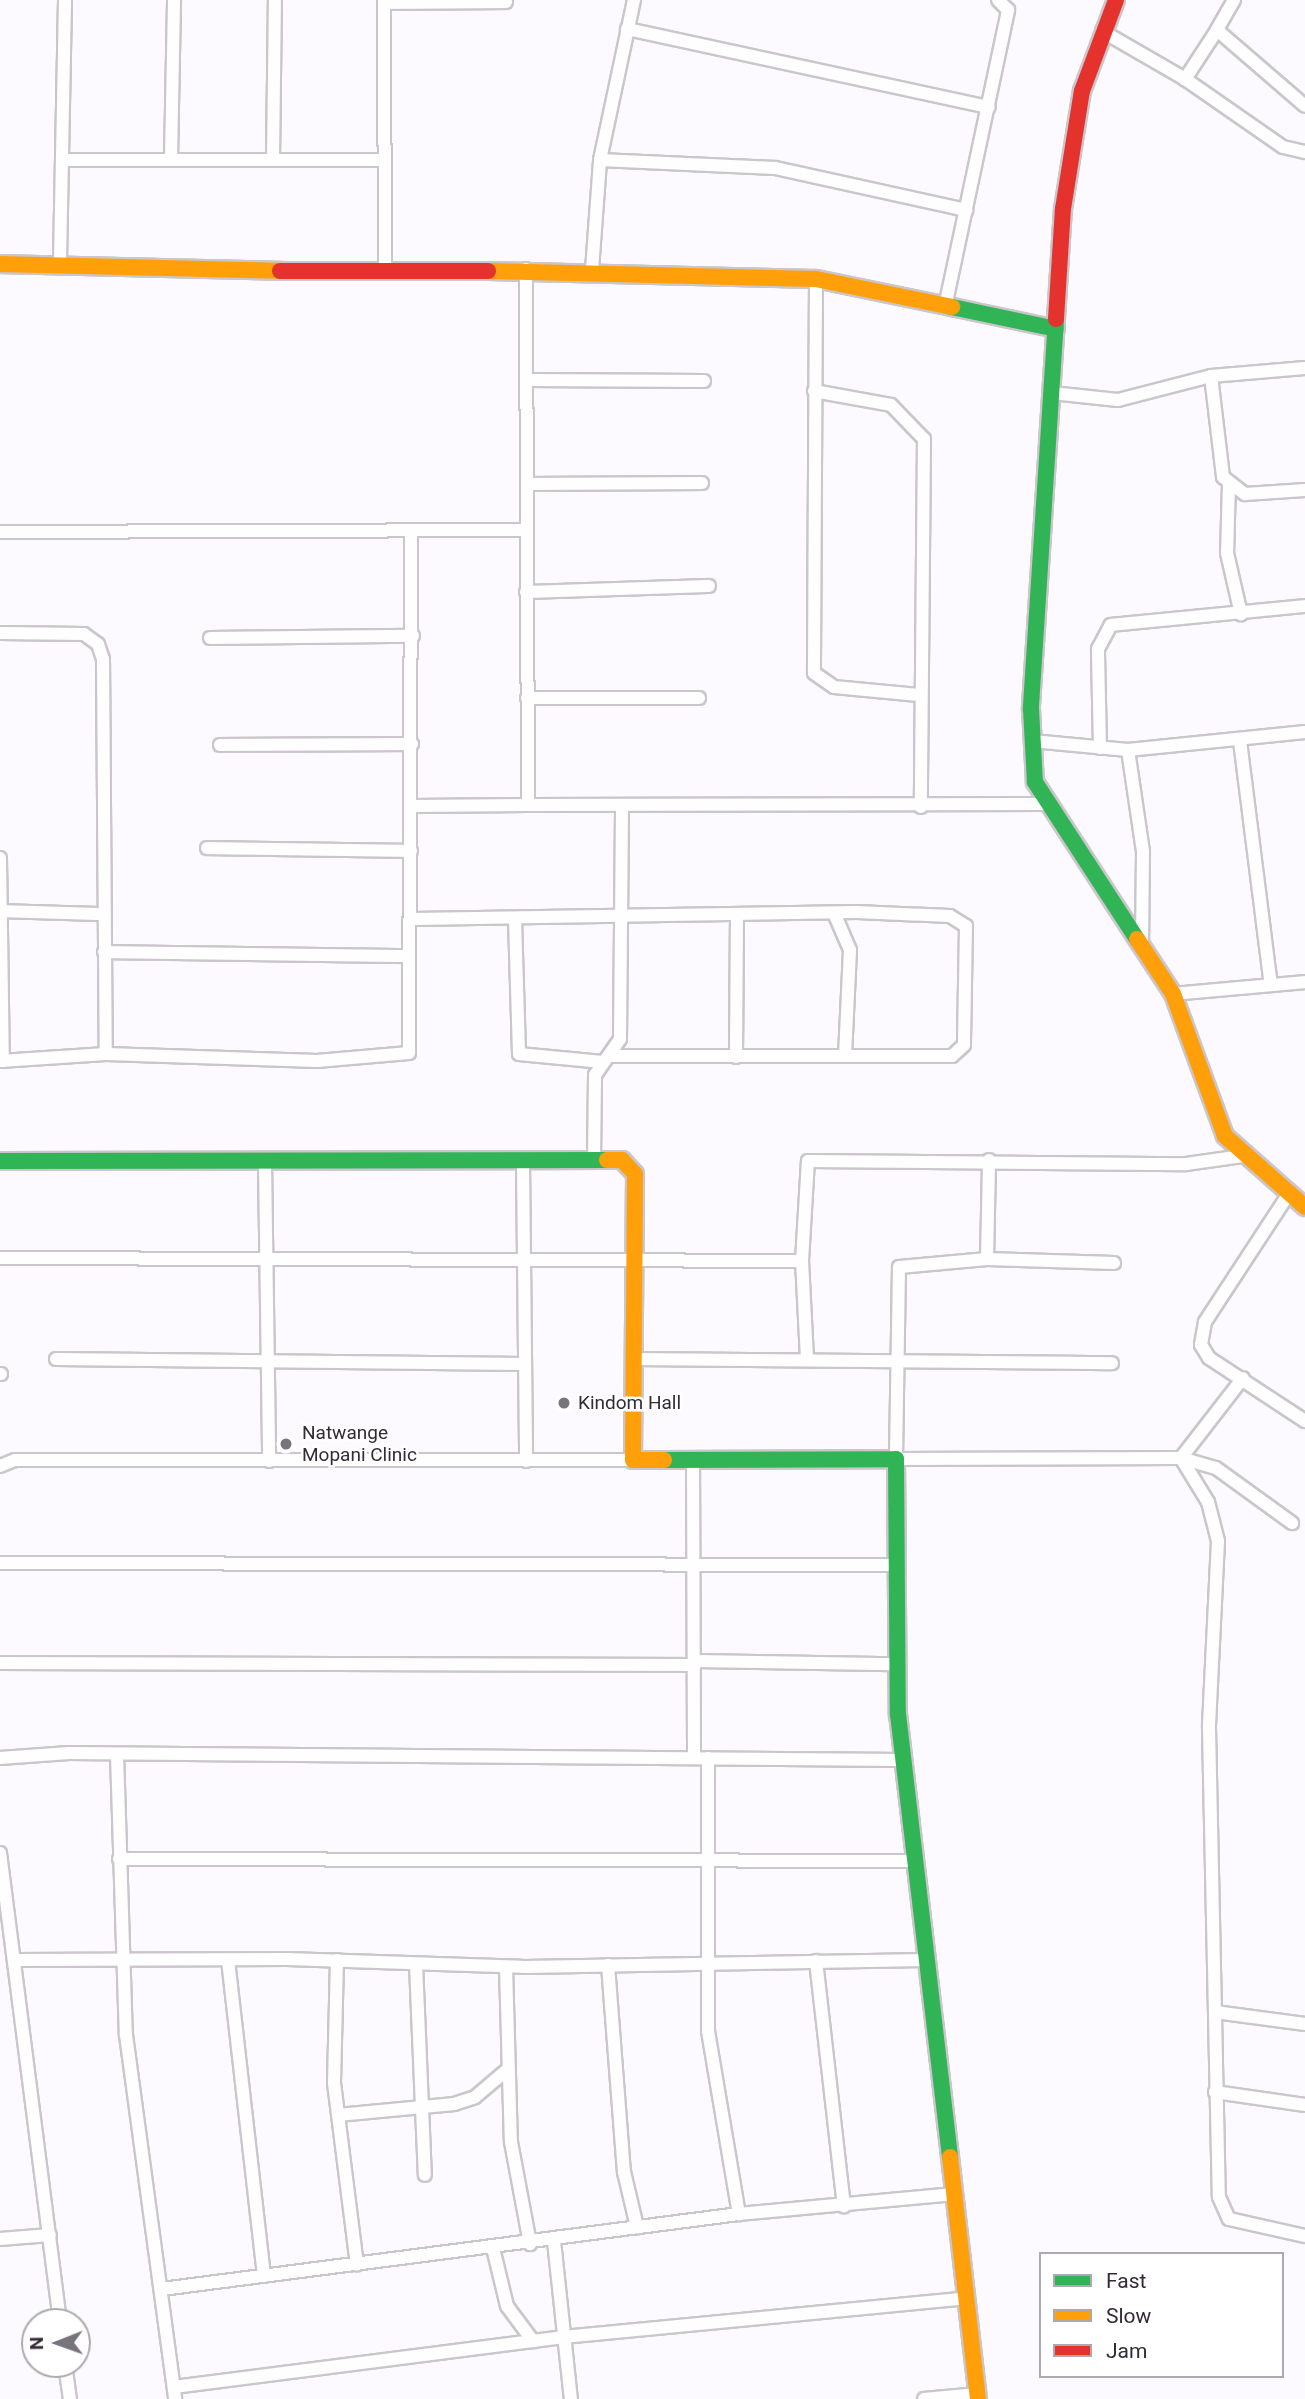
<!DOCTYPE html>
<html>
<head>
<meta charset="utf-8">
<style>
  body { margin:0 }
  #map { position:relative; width:1305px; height:2399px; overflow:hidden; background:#fcfafe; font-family:Roboto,sans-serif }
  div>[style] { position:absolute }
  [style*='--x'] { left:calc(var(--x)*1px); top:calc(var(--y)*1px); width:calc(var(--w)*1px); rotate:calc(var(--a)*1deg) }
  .roads { filter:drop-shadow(2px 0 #cac6cc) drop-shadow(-2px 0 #cac6cc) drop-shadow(0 2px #cac6cc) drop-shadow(0 -2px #cac6cc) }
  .street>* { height:12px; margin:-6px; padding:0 6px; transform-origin:6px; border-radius:6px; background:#fffeff }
  .fast>* { height:16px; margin:-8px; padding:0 8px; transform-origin:8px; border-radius:8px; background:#30b455 }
  .slow>* { height:16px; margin:-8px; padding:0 8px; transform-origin:8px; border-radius:8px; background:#ff9f0a }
  .jam>* { height:16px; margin:-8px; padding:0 8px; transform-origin:8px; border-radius:8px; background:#e5322d }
  .dots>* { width:19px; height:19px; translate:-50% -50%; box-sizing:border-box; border:4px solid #fff; border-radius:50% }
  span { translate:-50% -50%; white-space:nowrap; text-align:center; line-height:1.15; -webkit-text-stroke:5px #fff; paint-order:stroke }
  .poi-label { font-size:19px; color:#322b36 }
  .left { translate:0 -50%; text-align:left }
  .legend { position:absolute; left:1039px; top:2252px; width:245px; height:126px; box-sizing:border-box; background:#fff; border:2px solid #adaaaf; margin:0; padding:9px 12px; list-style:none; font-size:21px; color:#322b36 }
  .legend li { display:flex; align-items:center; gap:14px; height:35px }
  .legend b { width:35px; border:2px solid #adaaaf }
  .north { position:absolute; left:21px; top:2308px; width:70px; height:70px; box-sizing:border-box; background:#fff; border:2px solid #adaaaf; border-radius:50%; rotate:269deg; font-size:19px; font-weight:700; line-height:28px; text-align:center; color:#322b36 }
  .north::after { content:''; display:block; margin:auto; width:24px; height:32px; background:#79737c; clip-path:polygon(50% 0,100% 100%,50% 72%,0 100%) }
</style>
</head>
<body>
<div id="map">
  <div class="roads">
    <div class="street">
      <div style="--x:384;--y:0;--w:268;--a:89.8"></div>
      <div style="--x:1234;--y:0;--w:34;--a:120"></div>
      <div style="--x:1217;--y:30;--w:116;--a:40.8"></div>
      <div style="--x:384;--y:3;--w:122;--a:-0.5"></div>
      <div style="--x:627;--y:29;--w:370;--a:12.2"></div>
      <div style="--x:1217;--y:30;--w:59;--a:123.1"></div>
      <div style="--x:1185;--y:79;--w:119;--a:34.8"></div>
      <div style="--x:1283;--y:147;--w:23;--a:13"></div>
      <div style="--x:1102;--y:31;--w:96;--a:30"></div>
      <div style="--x:171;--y:159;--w:159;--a:-88.9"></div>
      <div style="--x:273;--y:159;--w:159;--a:-89.3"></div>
      <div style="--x:62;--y:160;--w:323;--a:0"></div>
      <div style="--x:600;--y:160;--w:175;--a:2.6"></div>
      <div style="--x:775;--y:168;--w:196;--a:12.4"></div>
      <div style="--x:60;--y:261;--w:261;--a:-88.9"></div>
      <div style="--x:526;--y:269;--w:536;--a:89.79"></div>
      <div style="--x:528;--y:805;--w:516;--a:-0.11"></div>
      <div style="--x:592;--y:270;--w:110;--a:-85.8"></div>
      <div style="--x:600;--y:160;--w:164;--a:-78"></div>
      <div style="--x:816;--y:279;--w:394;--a:90.3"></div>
      <div style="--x:814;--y:673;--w:24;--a:35"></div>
      <div style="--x:834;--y:687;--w:85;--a:5.4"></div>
      <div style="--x:945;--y:307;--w:304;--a:-78"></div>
      <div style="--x:1008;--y:10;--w:14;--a:-135"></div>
      <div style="--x:1211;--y:376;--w:102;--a:83.2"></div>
      <div style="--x:1223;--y:477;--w:28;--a:38"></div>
      <div style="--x:1245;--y:494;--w:60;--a:-3.8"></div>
      <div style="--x:527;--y:380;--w:177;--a:0.3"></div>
      <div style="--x:814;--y:391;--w:78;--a:10.3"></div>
      <div style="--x:891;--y:405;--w:47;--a:45.9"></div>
      <div style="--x:924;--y:439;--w:368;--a:90.5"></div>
      <div style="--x:1052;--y:393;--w:66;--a:6.1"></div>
      <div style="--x:1118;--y:400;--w:96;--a:-14.5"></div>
      <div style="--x:1211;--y:376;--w:94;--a:-4.9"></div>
      <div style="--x:1229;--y:483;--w:70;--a:91.6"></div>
      <div style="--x:1227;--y:553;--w:63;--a:77.1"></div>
      <div style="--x:527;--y:484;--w:175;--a:-0.3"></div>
      <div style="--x:0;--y:532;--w:527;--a:-0.22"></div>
      <div style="--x:526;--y:592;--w:183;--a:-1.9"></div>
      <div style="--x:0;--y:633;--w:84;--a:0.7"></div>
      <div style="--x:84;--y:634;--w:17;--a:36"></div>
      <div style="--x:98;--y:644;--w:16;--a:72"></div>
      <div style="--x:103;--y:659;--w:395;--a:89.6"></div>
      <div style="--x:210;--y:638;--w:203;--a:-0.6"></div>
      <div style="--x:527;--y:698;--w:172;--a:0"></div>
      <div style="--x:1032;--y:741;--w:96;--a:5.4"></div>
      <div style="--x:1128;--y:750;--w:178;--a:-5.8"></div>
      <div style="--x:1240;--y:741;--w:246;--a:82.8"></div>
      <div style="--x:220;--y:745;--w:192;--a:-0.3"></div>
      <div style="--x:1100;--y:748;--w:99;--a:-91.2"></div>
      <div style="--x:1098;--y:649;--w:27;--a:-62"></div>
      <div style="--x:1111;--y:625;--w:195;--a:-5.6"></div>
      <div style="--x:1128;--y:750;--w:102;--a:81.6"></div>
      <div style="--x:1143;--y:851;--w:97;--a:90.6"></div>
      <div style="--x:413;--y:806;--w:115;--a:-0.5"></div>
      <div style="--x:207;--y:848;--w:204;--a:0.8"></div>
      <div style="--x:0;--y:858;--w:203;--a:89.2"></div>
      <div style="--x:0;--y:911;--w:101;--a:1.7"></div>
      <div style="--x:834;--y:913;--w:40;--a:66.6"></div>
      <div style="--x:850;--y:950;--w:105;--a:92.7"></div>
      <div style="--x:413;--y:919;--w:444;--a:-0.9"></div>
      <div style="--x:857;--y:912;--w:93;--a:2.5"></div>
      <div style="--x:950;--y:916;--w:19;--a:32"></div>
      <div style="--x:966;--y:926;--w:119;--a:91"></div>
      <div style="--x:964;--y:1045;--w:16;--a:137"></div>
      <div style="--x:952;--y:1056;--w:342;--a:180"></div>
      <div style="--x:515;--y:919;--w:135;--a:88.3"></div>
      <div style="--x:519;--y:1054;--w:84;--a:5.4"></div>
      <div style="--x:104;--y:952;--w:305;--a:0.8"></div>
      <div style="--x:1173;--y:994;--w:133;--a:-5.2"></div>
      <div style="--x:736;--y:1057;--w:140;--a:-89.6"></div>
      <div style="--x:0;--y:1061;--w:106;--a:-3.8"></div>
      <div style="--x:106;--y:1054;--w:211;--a:1.9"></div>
      <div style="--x:317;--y:1061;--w:92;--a:-5"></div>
      <div style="--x:409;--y:1053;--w:522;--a:-89.78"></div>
      <div style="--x:594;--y:1159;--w:84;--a:-89.3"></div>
      <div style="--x:595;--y:1075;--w:44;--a:-55.2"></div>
      <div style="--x:620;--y:1039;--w:233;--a:-89.5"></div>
      <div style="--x:265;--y:1162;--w:299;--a:89.2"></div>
      <div style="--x:523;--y:1162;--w:299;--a:89.4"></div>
      <div style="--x:1288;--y:1195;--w:152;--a:123.2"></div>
      <div style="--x:1205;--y:1322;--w:23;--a:100"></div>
      <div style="--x:1201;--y:1345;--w:15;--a:58"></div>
      <div style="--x:1209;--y:1358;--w:115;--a:33.3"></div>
      <div style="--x:0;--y:1258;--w:802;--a:0.21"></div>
      <div style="--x:987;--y:1259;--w:99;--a:-88.8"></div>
      <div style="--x:1114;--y:1263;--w:127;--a:-178.2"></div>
      <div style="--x:987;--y:1259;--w:88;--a:174.8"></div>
      <div style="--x:899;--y:1267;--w:192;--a:90.9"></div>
      <div style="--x:896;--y:1459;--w:285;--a:-0.2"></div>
      <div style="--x:1181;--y:1458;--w:36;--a:16"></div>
      <div style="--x:1216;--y:1468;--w:94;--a:35.9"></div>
      <div style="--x:56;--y:1359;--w:468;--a:0.6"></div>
      <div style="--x:632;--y:1359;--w:480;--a:0.5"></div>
      <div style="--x:807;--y:1359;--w:98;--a:-92.9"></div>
      <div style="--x:802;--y:1261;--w:100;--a:-86.6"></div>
      <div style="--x:808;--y:1161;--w:378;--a:0.5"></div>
      <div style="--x:1186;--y:1164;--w:57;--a:-8.1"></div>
      <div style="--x:0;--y:1374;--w:1;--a:0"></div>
      <div style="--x:1181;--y:1458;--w:52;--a:58.5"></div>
      <div style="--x:1208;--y:1502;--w:40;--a:75.6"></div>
      <div style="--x:1218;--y:1541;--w:187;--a:92.8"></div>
      <div style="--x:1209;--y:1728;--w:469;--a:88.8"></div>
      <div style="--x:1219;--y:2197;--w:24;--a:66"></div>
      <div style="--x:1229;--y:2219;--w:78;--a:12.6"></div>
      <div style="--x:1181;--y:1458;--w:101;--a:-52.2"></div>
      <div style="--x:693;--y:1459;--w:298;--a:89.8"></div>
      <div style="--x:0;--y:1466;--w:16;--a:-22"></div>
      <div style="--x:15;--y:1460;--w:618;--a:0"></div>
      <div style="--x:0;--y:1563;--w:895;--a:0.13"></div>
      <div style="--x:695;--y:1661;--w:200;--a:0.9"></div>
      <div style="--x:0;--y:1663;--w:695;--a:0.16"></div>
      <div style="--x:117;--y:1754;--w:281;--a:88.2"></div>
      <div style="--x:126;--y:2035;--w:367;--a:82.3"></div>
      <div style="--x:0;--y:1758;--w:69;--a:-4.1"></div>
      <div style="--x:69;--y:1753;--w:834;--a:0.48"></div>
      <div style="--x:708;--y:1758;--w:273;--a:90"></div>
      <div style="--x:708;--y:2031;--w:186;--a:80.4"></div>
      <div style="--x:0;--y:1853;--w:473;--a:82.7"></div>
      <div style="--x:119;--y:1859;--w:796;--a:0.14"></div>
      <div style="--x:16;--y:1960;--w:271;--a:-0.2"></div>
      <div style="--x:287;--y:1959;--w:238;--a:1.9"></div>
      <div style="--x:525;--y:1967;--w:400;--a:-1"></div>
      <div style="--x:228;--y:1960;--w:318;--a:83.5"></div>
      <div style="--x:337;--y:1960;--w:123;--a:91.4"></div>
      <div style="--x:334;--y:2083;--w:183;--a:82.8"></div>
      <div style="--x:816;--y:1961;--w:247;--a:83.5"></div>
      <div style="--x:416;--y:1964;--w:211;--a:87.6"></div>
      <div style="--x:608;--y:1965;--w:208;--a:85.6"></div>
      <div style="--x:624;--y:2172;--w:57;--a:76.7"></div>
      <div style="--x:506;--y:1967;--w:175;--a:88.4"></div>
      <div style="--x:511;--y:2142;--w:104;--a:79.4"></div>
      <div style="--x:1215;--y:2012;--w:91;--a:7.6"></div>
      <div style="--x:1215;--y:2092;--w:91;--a:8.2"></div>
      <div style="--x:338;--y:2115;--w:117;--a:-5.4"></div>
      <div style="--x:454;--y:2104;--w:22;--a:-18"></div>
      <div style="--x:475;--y:2097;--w:42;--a:-40.2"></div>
      <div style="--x:0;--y:2239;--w:50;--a:-4.6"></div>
      <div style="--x:554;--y:2241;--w:159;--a:83.9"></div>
      <div style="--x:493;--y:2248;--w:60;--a:76.4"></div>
      <div style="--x:507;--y:2306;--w:44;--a:53.4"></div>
      <div style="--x:162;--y:2289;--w:582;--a:-7.41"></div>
      <div style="--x:739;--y:2214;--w:216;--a:-5.3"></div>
      <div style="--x:65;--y:2364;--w:35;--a:82"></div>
      <div style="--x:174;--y:2387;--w:393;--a:-7.3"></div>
      <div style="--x:564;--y:2337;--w:405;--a:-5.5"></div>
      <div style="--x:924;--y:2399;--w:54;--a:-5.3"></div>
    </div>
    <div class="fast">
      <div style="--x:952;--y:307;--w:106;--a:11.9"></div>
      <div style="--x:1056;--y:319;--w:391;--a:93.7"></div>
      <div style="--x:1031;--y:709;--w:73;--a:86.9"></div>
      <div style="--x:1035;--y:782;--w:187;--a:57"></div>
      <div style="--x:0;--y:1161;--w:607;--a:-0.09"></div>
      <div style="--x:664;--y:1460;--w:232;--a:-0.2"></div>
      <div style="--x:896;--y:1459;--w:255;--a:89.6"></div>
      <div style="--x:898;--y:1714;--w:446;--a:83.3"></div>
    </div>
    <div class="slow">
      <div style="--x:0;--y:264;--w:280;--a:1.4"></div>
      <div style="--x:488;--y:271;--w:328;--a:1.4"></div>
      <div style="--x:816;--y:279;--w:139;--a:11.6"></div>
      <div style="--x:1137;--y:939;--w:66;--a:56.8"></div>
      <div style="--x:1173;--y:994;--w:151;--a:69.9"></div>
      <div style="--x:1225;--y:1136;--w:107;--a:41.6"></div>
      <div style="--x:607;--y:1160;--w:15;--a:0"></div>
      <div style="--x:622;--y:1160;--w:19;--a:47"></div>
      <div style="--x:635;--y:1174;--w:286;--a:90.4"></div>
      <div style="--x:633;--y:1460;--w:31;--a:0"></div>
      <div style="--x:950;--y:2157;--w:244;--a:83.4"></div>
    </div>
    <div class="jam">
      <div style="--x:280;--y:271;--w:208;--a:0"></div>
      <div style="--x:1056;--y:319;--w:110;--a:-86.4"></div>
      <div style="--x:1063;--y:209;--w:120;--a:-80.9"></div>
      <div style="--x:1082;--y:91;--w:97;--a:-69.5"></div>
    </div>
  </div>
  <div class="dots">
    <div style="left:564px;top:1403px;background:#79737c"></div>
    <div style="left:286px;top:1444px;background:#79737c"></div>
  </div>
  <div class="poi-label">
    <span class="left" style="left:578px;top:1403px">Kindom Hall</span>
    <span class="left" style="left:302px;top:1444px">Natwange<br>Mopani Clinic</span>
  </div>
  <ul class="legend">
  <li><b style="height:9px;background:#30b455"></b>Fast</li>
  <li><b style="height:9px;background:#ff9f0a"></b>Slow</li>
  <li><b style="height:9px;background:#e5322d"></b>Jam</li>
  </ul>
  <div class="north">N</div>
</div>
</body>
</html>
